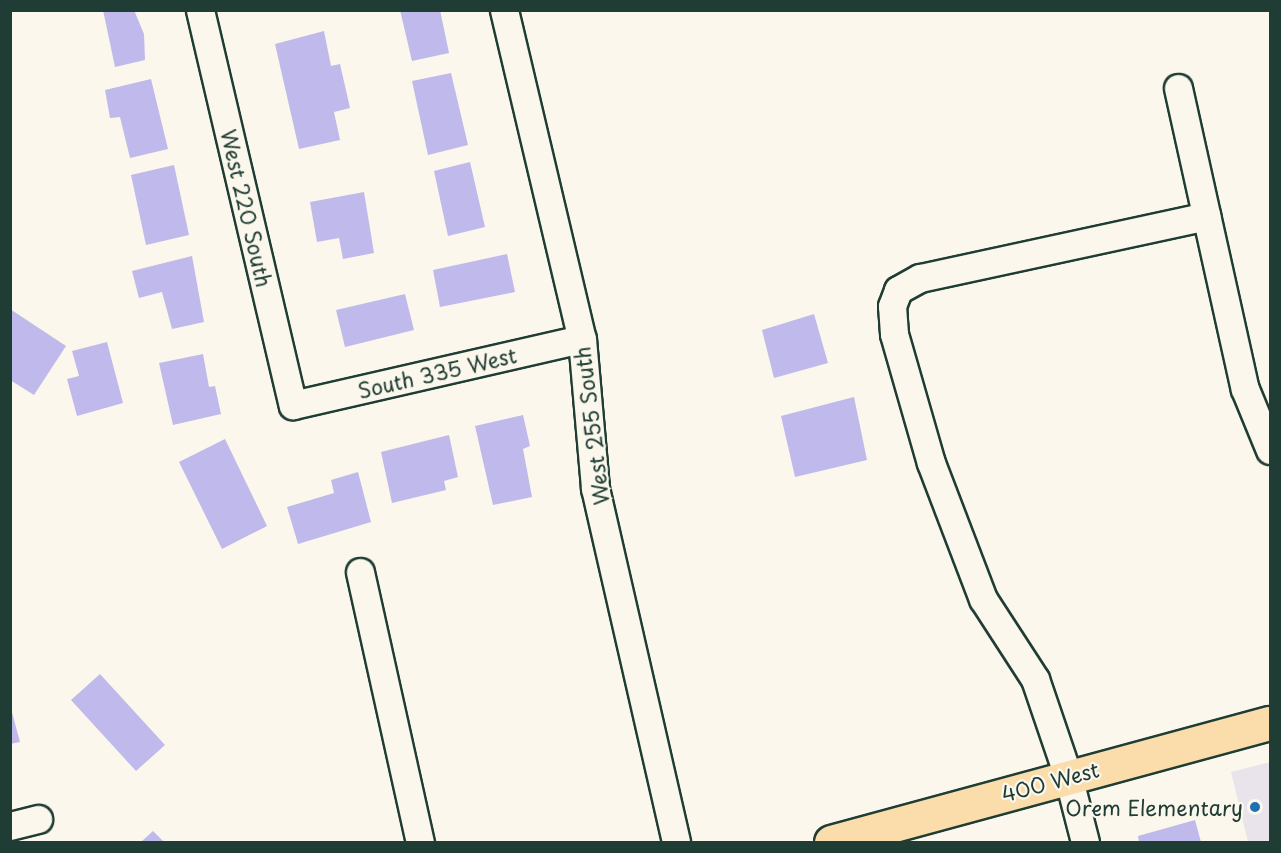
<!DOCTYPE html>
<html>
<head>
<meta charset="utf-8">
<style>
  body { margin:0 }
  #map { position:relative; width:1281px; height:853px; overflow:hidden; background:#fbf7ec; font-family:"Playpen Sans",sans-serif }
  div>[style] { position:absolute }
  [style*='--x'] { left:calc(var(--x)*1px); top:calc(var(--y)*1px); width:calc(var(--w)*1px); rotate:calc(var(--a)*1deg) }
  .built>* { inset:0; background:#e9e4ec }
  .building>* { inset:0; background:#c0b9eb }
  .roads { filter:drop-shadow(2px 0 #1f3d34) drop-shadow(-2px 0 #1f3d34) drop-shadow(0 2px #1f3d34) drop-shadow(0 -2px #1f3d34) }
  .minor>* { height:27px; margin:-13.5px; padding:0 13.5px; transform-origin:13.5px; border-radius:13.5px; background:#fbf7ec }
  .major>* { height:33px; margin:-16.5px; padding:0 16.5px; transform-origin:16.5px; border-radius:16.5px; background:#faddab }
  .dots>* { width:16px; height:16px; translate:-50% -50%; box-sizing:border-box; border:3px solid #fbf7ec; border-radius:50% }
  span { translate:-50% -50%; white-space:nowrap; text-align:center; line-height:1.15; -webkit-text-stroke:4.5px #fbf7ec; paint-order:stroke }
  .street-label { font-size:21px; color:#1f3d34 }
  .poi-label { font-size:21px; color:#1f3d34 }
  .right { translate:-100% -50%; text-align:right }
  .frame { position:absolute; inset:0; border:12px solid #1f3d34; pointer-events:none }
</style>
</head>
<body>
<div id="map">
  <div class="built">
    <div style="clip-path:polygon(1270px 762px,1270px 842px,1248px 842px,1231px 772px)"></div>
  </div>
  <div class="building">
    <div style="clip-path:polygon(103px 10px,134px 10px,144px 34px,145px 60px,115px 67px)"></div>
    <div style="clip-path:polygon(400px 10px,440px 10px,449px 53px,412px 61px)"></div>
    <div style="clip-path:polygon(324px 31px,331px 66px,340px 64px,350px 108px,334px 112px,340px 140px,299px 149px,275px 44px)"></div>
    <div style="clip-path:polygon(451px 73px,468px 145px,428px 155px,412px 81px)"></div>
    <div style="clip-path:polygon(151px 79px,168px 149px,130px 158px,120px 117px,110px 118px,105px 90px)"></div>
    <div style="clip-path:polygon(470px 162px,485px 227px,448px 236px,434px 171px)"></div>
    <div style="clip-path:polygon(174px 165px,189px 235px,146px 245px,131px 175px)"></div>
    <div style="clip-path:polygon(364px 192px,374px 253px,343px 259px,339px 238px,317px 242px,310px 202px)"></div>
    <div style="clip-path:polygon(507px 254px,515px 292px,440px 307px,433px 270px)"></div>
    <div style="clip-path:polygon(192px 256px,204px 322px,172px 329px,162px 292px,139px 298px,132px 271px)"></div>
    <div style="clip-path:polygon(405px 294px,414px 330px,345px 347px,336px 310px)"></div>
    <div style="clip-path:polygon(10px 309px,66px 346px,34px 395px,10px 380px)"></div>
    <div style="clip-path:polygon(814px 314px,828px 363px,774px 378px,762px 330px)"></div>
    <div style="clip-path:polygon(107px 342px,123px 403px,77px 416px,67px 379px,79px 376px,72px 351px)"></div>
    <div style="clip-path:polygon(203px 354px,209px 387px,215px 386px,221px 414px,173px 425px,159px 363px)"></div>
    <div style="clip-path:polygon(854px 397px,867px 460px,795px 477px,781px 416px)"></div>
    <div style="clip-path:polygon(523px 415px,530px 446px,523px 449px,532px 497px,493px 505px,475px 426px)"></div>
    <div style="clip-path:polygon(449px 435px,458px 477px,444px 481px,446px 490px,392px 503px,381px 452px)"></div>
    <div style="clip-path:polygon(225px 439px,267px 526px,222px 549px,179px 462px)"></div>
    <div style="clip-path:polygon(358px 472px,371px 522px,298px 544px,287px 507px,334px 493px,331px 480px)"></div>
    <div style="clip-path:polygon(100px 674px,165px 745px,136px 771px,71px 700px)"></div>
    <div style="clip-path:polygon(10px 705px,20px 742px,10px 744px)"></div>
    <div style="clip-path:polygon(1195px 820px,1201px 842px,1139px 842px,1138px 836px)"></div>
    <div style="clip-path:polygon(153px 831px,164px 842px,141px 842px)"></div>
  </div>
  <div class="roads">
    <div class="minor">
      <div style="--x:200;--y:10;--w:406;--a:76.8"></div>
      <div style="--x:293;--y:405;--w:296;--a:-12.9"></div>
      <div style="--x:504;--y:10;--w:338;--a:76.7"></div>
      <div style="--x:582;--y:339;--w:150;--a:85"></div>
      <div style="--x:595;--y:488;--w:363;--a:77.1"></div>
      <div style="--x:1178;--y:88;--w:308;--a:77.5"></div>
      <div style="--x:1245;--y:389;--w:66;--a:67.7"></div>
      <div style="--x:360;--y:572;--w:277;--a:77.5"></div>
      <div style="--x:10;--y:826;--w:29;--a:-14"></div>
      <div style="--x:1085;--y:842;--w:68;--a:-104.4"></div>
      <div style="--x:1068;--y:776;--w:102;--a:-108.8"></div>
      <div style="--x:1035;--y:679;--w:95;--a:-123"></div>
      <div style="--x:983;--y:599;--w:146;--a:-110.9"></div>
      <div style="--x:931;--y:463;--w:134;--a:-106"></div>
      <div style="--x:894;--y:334;--w:28;--a:-94"></div>
      <div style="--x:892;--y:306;--w:17;--a:-69"></div>
      <div style="--x:898;--y:290;--w:25;--a:-29"></div>
      <div style="--x:920;--y:278;--w:293;--a:-12.2"></div>
    </div>
    <div class="major">
      <div style="--x:831;--y:842;--w:455;--a:-15.2"></div>
    </div>
  </div>
  <div class="dots">
    <div style="left:1255px;top:807px;background:#1f6fb2"></div>
  </div>
  <div class="street-label">
    <span style="left:247px;top:208px;rotate:77deg">West 220 South</span>
    <span style="left:437px;top:372px;rotate:-13deg">South 335 West</span>
    <span style="left:591px;top:426px;rotate:-97deg">West 255 South</span>
    <span style="left:1050px;top:781px;rotate:-15deg">400 West</span>
  </div>
  <div class="poi-label">
    <span class="right" style="left:1243px;top:807px">Orem Elementary</span>
  </div>
  <div class="frame"></div>
</div>
</body>
</html>
